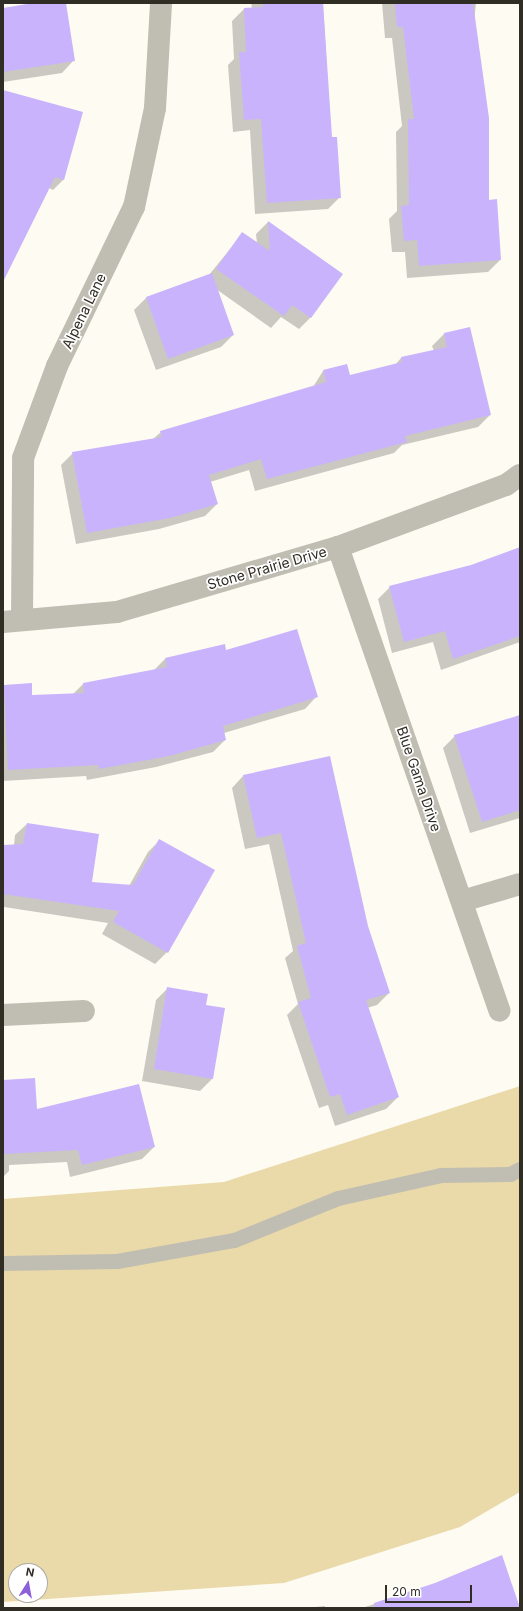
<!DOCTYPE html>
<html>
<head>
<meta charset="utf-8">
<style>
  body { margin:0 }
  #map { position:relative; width:523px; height:1611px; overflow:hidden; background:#fefbf2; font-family:Inter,sans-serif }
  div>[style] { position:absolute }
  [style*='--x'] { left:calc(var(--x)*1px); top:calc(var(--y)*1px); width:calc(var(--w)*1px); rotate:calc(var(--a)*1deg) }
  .green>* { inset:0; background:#eadaaa }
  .shadow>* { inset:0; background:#0003 }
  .building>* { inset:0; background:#c9b3fc }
  .lane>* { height:15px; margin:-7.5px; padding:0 7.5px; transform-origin:7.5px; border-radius:7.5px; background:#c0bdb2 }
  .street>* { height:22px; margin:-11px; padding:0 11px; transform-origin:11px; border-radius:11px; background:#c0bdb2 }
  span { translate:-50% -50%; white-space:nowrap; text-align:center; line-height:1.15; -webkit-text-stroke:3.5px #fff; paint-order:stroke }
  .street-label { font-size:14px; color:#302d24 }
  .frame { position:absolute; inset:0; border:4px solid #302d24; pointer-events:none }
  .north { position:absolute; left:8px; top:1563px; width:40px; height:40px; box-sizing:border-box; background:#fff; border:1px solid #acaba7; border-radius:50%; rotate:11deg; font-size:11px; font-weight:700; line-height:16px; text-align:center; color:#302d24 }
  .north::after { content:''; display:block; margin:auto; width:14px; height:18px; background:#8d60da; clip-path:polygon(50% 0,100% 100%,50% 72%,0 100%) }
  .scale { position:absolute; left:385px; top:1585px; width:87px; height:18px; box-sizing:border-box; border:2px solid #302d24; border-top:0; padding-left:5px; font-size:12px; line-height:14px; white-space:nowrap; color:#302d24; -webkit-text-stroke:3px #fff; paint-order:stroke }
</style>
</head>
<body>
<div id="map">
  <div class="green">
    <div style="clip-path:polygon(evenodd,520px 1086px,520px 1492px,460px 1527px,284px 1583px,3px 1602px,3px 1199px,224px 1182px,520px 1086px,16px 1571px,40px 1571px,40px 1595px,16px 1595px,16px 1571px)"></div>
  </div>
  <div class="shadow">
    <div style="clip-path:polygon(40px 3px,65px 3px,73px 61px,62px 73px,3px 82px,3px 9px)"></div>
    <div style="clip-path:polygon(251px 3px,323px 3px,331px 138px,340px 197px,328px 209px,255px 214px,250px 130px,233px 132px,228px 65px,234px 59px,232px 21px,244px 9px,252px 8px)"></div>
    <div style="clip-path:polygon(382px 3px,476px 3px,474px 22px,488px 201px,500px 260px,488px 272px,407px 278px,405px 252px,392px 252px,389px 219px,397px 211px,396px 132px,402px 126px,392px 38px,385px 38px)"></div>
    <div style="clip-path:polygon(3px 91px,64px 179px,53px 190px,49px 188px,3px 272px)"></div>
    <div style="clip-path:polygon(268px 222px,342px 274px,310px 318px,299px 329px,281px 317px,271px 328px,216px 289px,233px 335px,221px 347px,156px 370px,134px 310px,146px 298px,209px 275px,243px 233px,257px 243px,256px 234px)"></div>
    <div style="clip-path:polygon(469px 328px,490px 415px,478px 427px,402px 445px,394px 453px,255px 491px,249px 470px,210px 482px,217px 504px,205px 516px,159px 529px,76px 544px,61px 465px,73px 453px,153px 439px,161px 432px,313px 387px,323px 371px,350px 377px,395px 365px,401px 358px,434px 351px,432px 346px,444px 334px)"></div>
    <div style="clip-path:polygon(520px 548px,520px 642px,441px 670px,433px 642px,392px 653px,378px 599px,390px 587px,471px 566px)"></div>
    <div style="clip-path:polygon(224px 646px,226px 652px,316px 697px,305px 709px,224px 733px,225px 740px,213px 752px,156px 767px,87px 780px,86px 776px,3px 781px,4px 686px,31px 684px,32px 696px,72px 695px,83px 684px,154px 670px,165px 659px)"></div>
    <div style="clip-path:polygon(520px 716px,520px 818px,470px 833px,443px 748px,455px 736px)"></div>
    <div style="clip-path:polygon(243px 776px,367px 926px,389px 993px,377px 1005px,367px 1008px,398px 1097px,386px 1109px,335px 1126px,328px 1105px,319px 1108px,287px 1015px,298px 1004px,285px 958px,293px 951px,269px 844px,245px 849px,232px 788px)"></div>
    <div style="clip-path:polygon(27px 824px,91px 883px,129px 886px,148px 852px,159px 841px,167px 952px,155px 964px,102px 934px,108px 923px,4px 907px,3px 929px,3px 846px,14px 845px,15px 835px)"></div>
    <div style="clip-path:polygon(168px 988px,205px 1006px,212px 1079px,200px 1091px,142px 1081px,156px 1000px)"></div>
    <div style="clip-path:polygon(3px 1080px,36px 1111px,154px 1147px,142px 1159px,70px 1177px,67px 1162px,9px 1165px,9px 1171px,3px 1177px)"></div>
    <div style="clip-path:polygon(501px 1557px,520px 1608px,362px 1608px,436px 1584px)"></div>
    <div style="clip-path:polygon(325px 1606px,325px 1608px,305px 1608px)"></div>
  </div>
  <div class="building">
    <div style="clip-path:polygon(33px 3px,66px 3px,75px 61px,3px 72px,3px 8px)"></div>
    <div style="clip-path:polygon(263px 3px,323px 3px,332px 137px,337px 137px,341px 198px,267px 203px,261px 119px,244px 120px,239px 52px,246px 52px,244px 8px,263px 7px)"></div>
    <div style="clip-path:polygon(395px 3px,473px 3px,489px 118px,489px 200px,497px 199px,501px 260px,419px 266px,417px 240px,404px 241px,401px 206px,409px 205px,408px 119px,414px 119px,403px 27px,397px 27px)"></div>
    <div style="clip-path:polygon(3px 90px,83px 112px,64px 180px,55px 177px,3px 282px)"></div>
    <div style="clip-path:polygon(268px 221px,343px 274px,311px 318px,292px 305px,284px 316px,216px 269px,242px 232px,270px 251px)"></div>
    <div style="clip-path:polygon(212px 273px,234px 335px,168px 359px,146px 297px)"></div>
    <div style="clip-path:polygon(470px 327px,491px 415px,405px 436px,407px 442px,267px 479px,261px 459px,209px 475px,218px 504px,170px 518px,87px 533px,72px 452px,162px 437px,160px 431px,326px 382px,323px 370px,347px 364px,350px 375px,402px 362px,401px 357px,447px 347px,444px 333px)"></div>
    <div style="clip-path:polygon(520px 547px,520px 636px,453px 659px,445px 631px,404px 642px,389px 586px,471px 565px)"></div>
    <div style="clip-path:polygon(297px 629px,318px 697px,223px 726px,226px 740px,169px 756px,99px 769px,98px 765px,8px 770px,4px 685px,32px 683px,32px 695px,84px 693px,83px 683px,167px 667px,165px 658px,225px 644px,226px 650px)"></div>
    <div style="clip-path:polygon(520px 715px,520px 810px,482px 822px,454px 735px)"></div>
    <div style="clip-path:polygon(330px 756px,368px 926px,390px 993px,366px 1000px,399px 1097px,347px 1115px,340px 1094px,330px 1097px,298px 1002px,311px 998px,297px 946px,306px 943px,281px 833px,257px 838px,243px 775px)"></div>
    <div style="clip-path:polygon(27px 823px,99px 834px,92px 882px,133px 885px,159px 839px,215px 870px,168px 953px,113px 922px,119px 911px,3px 894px,3px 845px,23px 844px)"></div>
    <div style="clip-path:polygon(167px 987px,208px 994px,206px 1005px,225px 1008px,213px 1079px,154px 1069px)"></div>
    <div style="clip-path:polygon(35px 1078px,37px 1109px,139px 1084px,155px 1147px,82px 1165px,78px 1150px,3px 1154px,3px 1080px)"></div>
    <div style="clip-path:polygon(502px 1555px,520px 1608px,375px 1608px,374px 1603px,435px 1583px)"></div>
  </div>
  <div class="lane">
    <div style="--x:3;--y:1263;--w:114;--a:-1"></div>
    <div style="--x:117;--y:1261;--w:119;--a:-10.2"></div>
    <div style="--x:234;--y:1240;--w:112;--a:-22"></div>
    <div style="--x:338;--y:1198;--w:106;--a:-12.6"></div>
    <div style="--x:441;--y:1175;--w:69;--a:-0.8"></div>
    <div style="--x:510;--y:1174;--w:11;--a:-27"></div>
  </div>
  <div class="street">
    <div style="--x:338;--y:547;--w:491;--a:70.8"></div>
    <div style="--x:22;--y:620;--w:162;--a:-89.6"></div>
    <div style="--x:23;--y:458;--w:98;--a:-69.7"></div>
    <div style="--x:57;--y:366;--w:177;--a:-64.2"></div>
    <div style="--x:134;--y:207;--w:101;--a:-78"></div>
    <div style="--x:155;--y:108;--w:105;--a:-86.7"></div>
    <div style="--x:3;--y:622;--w:114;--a:-5"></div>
    <div style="--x:117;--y:612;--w:230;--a:-16.4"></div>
    <div style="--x:338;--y:547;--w:179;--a:-20.3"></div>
    <div style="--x:506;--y:485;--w:17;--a:-36"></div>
    <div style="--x:462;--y:901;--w:60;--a:-16.3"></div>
    <div style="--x:3;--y:1015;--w:81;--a:-2.8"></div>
  </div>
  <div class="street-label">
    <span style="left:84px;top:311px;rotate:-64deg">Alpena Lane</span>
    <span style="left:267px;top:568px;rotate:-16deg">Stone Prairie Drive</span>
    <span style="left:419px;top:779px;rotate:71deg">Blue Gama Drive</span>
  </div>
  <div class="frame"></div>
  <div class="north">N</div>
  <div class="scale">20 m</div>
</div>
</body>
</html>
